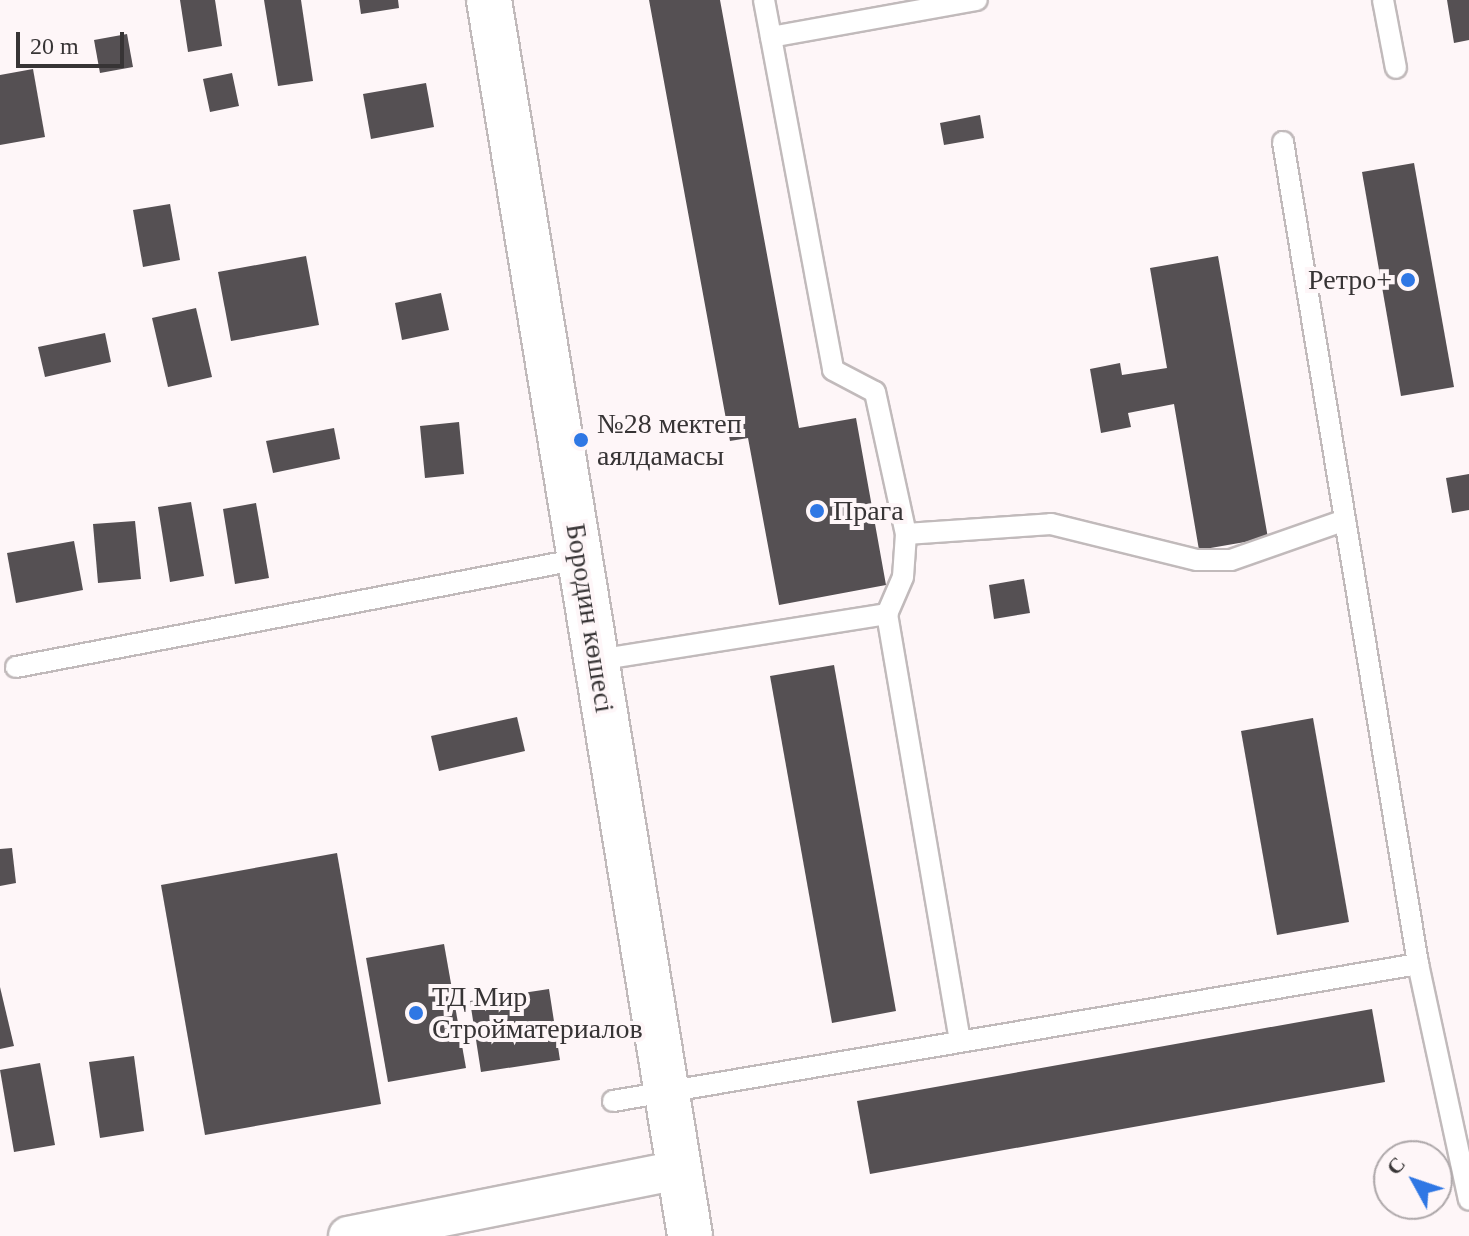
<!DOCTYPE html>
<html>
<head>
<meta charset="utf-8">
<style>
  body { margin:0 }
  #map { position:relative; width:1469px; height:1236px; overflow:hidden; background:#fef6f8; font-family:"Times New Roman",serif }
  div>[style] { position:absolute }
  [style*='--x'] { left:calc(var(--x)*1px); top:calc(var(--y)*1px); width:calc(var(--w)*1px); rotate:calc(var(--a)*1deg) }
  .building>* { inset:0; background:#555053 }
  .roads { filter:drop-shadow(2px 0 #c1babb) drop-shadow(-2px 0 #c1babb) drop-shadow(0 2px #c1babb) drop-shadow(0 -2px #c1babb) }
  .lane>* { height:20px; margin:-10px; padding:0 10px; transform-origin:10px; border-radius:10px; background:#fff }
  .street>* { height:38px; margin:-19px; padding:0 19px; transform-origin:19px; border-radius:19px; background:#fff }
  .secondary>* { height:44px; margin:-22px; padding:0 22px; transform-origin:22px; border-radius:22px; background:#fff }
  .dots>* { width:22px; height:22px; translate:-50% -50%; box-sizing:border-box; border:4px solid #fef6f8; border-radius:50% }
  span { translate:-50% -50%; white-space:nowrap; text-align:center; line-height:1.15; -webkit-text-stroke:8px #fef6f8; paint-order:stroke }
  .poi-label { font-size:28px; color:#373435 }
  .right { translate:-100% -50%; text-align:right }
  .left { translate:0 -50%; text-align:left }
  .street-label { font-size:28px; color:#373435 }
  .north { position:absolute; left:1373px; top:1140px; width:80px; height:80px; box-sizing:border-box; background:#fef6f8; border:2px solid #aea8aa; border-radius:50%; rotate:310deg; font-size:22px; font-weight:700; line-height:32px; text-align:center; color:#373435 }
  .north::after { content:''; display:block; margin:auto; width:28px; height:36px; background:#2f77e4; clip-path:polygon(50% 0,100% 100%,50% 72%,0 100%) }
  .scale { position:absolute; left:16px; top:32px; width:108px; height:36px; box-sizing:border-box; border:4px solid #373435; border-top:0; padding-left:10px; font-size:24px; line-height:28px; white-space:nowrap; color:#373435; -webkit-text-stroke:6px #fef6f8; paint-order:stroke }
</style>
</head>
<body>
<div id="map">
  <div class="building">
    <div style="clip-path:polygon(180px 0,215px 0,222px 46px,188px 52px)"></div>
    <div style="clip-path:polygon(264px 0,301px 0,313px 81px,278px 86px)"></div>
    <div style="clip-path:polygon(359px 0,398px 0,399px 8px,361px 14px)"></div>
    <div style="clip-path:polygon(649px 0,720px 0,799px 428px,856px 418px,886px 585px,779px 605px,748px 438px,730px 441px)"></div>
    <div style="clip-path:polygon(1447px 0,1469px 0,1469px 40px,1454px 43px)"></div>
    <div style="clip-path:polygon(127px 34px,133px 67px,100px 73px,94px 40px)"></div>
    <div style="clip-path:polygon(33px 69px,45px 137px,0 145px,0 75px)"></div>
    <div style="clip-path:polygon(232px 73px,239px 106px,210px 112px,203px 79px)"></div>
    <div style="clip-path:polygon(426px 83px,434px 127px,371px 139px,363px 94px)"></div>
    <div style="clip-path:polygon(980px 115px,984px 138px,944px 145px,940px 123px)"></div>
    <div style="clip-path:polygon(1414px 163px,1454px 387px,1401px 396px,1362px 172px)"></div>
    <div style="clip-path:polygon(170px 204px,180px 260px,143px 267px,133px 210px)"></div>
    <div style="clip-path:polygon(306px 256px,319px 325px,231px 341px,218px 272px)"></div>
    <div style="clip-path:polygon(1218px 256px,1268px 538px,1199px 550px,1174px 404px,1128px 413px,1131px 427px,1101px 433px,1090px 369px,1120px 363px,1122px 375px,1167px 368px,1150px 268px)"></div>
    <div style="clip-path:polygon(441px 293px,449px 330px,402px 340px,395px 303px)"></div>
    <div style="clip-path:polygon(196px 308px,212px 377px,168px 387px,152px 318px)"></div>
    <div style="clip-path:polygon(105px 333px,111px 362px,45px 377px,38px 347px)"></div>
    <div style="clip-path:polygon(459px 422px,464px 474px,425px 478px,420px 426px)"></div>
    <div style="clip-path:polygon(334px 428px,340px 459px,273px 473px,266px 441px)"></div>
    <div style="clip-path:polygon(1469px 474px,1469px 510px,1452px 513px,1446px 478px)"></div>
    <div style="clip-path:polygon(191px 502px,204px 576px,170px 582px,158px 507px)"></div>
    <div style="clip-path:polygon(256px 503px,269px 578px,235px 584px,223px 509px)"></div>
    <div style="clip-path:polygon(135px 521px,141px 579px,98px 583px,93px 524px)"></div>
    <div style="clip-path:polygon(74px 541px,83px 590px,16px 603px,7px 553px)"></div>
    <div style="clip-path:polygon(1024px 579px,1030px 613px,994px 619px,989px 585px)"></div>
    <div style="clip-path:polygon(834px 665px,896px 1011px,832px 1023px,770px 676px)"></div>
    <div style="clip-path:polygon(517px 717px,525px 751px,439px 771px,431px 736px)"></div>
    <div style="clip-path:polygon(1313px 718px,1349px 922px,1277px 935px,1241px 731px)"></div>
    <div style="clip-path:polygon(12px 848px,16px 883px,0 886px,0 849px)"></div>
    <div style="clip-path:polygon(337px 853px,381px 1104px,205px 1135px,161px 885px)"></div>
    <div style="clip-path:polygon(444px 944px,466px 1068px,388px 1082px,366px 958px)"></div>
    <div style="clip-path:polygon(0 987px,14px 1046px,0 1049px)"></div>
    <div style="clip-path:polygon(549px 989px,560px 1060px,481px 1072px,470px 1001px)"></div>
    <div style="clip-path:polygon(1372px 1009px,1385px 1082px,870px 1174px,857px 1101px)"></div>
    <div style="clip-path:polygon(134px 1056px,144px 1131px,100px 1138px,89px 1062px)"></div>
    <div style="clip-path:polygon(40px 1063px,55px 1145px,14px 1152px,0 1070px)"></div>
  </div>
  <div class="roads">
    <div class="lane">
      <div style="--x:764;--y:0;--w:376;--a:79.4"></div>
      <div style="--x:833;--y:370;--w:47;--a:27.6"></div>
      <div style="--x:875;--y:392;--w:145;--a:77.7"></div>
      <div style="--x:906;--y:534;--w:43;--a:94"></div>
      <div style="--x:903;--y:577;--w:40;--a:113.4"></div>
      <div style="--x:887;--y:614;--w:432;--a:80.3"></div>
      <div style="--x:1383;--y:0;--w:69;--a:79.2"></div>
      <div style="--x:771;--y:37;--w:209;--a:-10.2"></div>
      <div style="--x:1283;--y:142;--w:833;--a:80.67"></div>
      <div style="--x:1418;--y:964;--w:241;--a:77.8"></div>
      <div style="--x:906;--y:534;--w:145;--a:-3.9"></div>
      <div style="--x:1051;--y:524;--w:150;--a:13.9"></div>
      <div style="--x:1197;--y:560;--w:34;--a:0"></div>
      <div style="--x:1231;--y:560;--w:121;--a:-19.3"></div>
      <div style="--x:597;--y:660;--w:294;--a:-9"></div>
      <div style="--x:16;--y:667;--w:574;--a:-10.84"></div>
      <div style="--x:613;--y:1101;--w:817;--a:-9.66"></div>
    </div>
    <div class="street">
      <div style="--x:348;--y:1236;--w:338;--a:-11.3"></div>
    </div>
    <div class="secondary">
      <div style="--x:489;--y:0;--w:1252;--a:80.76"></div>
    </div>
  </div>
  <div class="dots">
    <div style="left:1408px;top:280px;background:#2f77e4"></div>
    <div style="left:581px;top:440px;background:#2f77e4"></div>
    <div style="left:817px;top:511px;background:#2f77e4"></div>
    <div style="left:416px;top:1013px;background:#2f77e4"></div>
  </div>
  <div class="poi-label">
    <span class="right" style="left:1392px;top:280px">Ретро+</span>
    <span class="left" style="left:597px;top:440px">№28 мектеп<br>аялдамасы</span>
    <span class="left" style="left:833px;top:511px">Прага</span>
    <span class="left" style="left:432px;top:1013px">ТД Мир<br>Стройматериалов</span>
  </div>
  <div class="street-label">
    <span style="left:590px;top:618px;rotate:81deg">Бородин көшесі</span>
  </div>
  <div class="north">С</div>
  <div class="scale">20 m</div>
</div>
</body>
</html>
